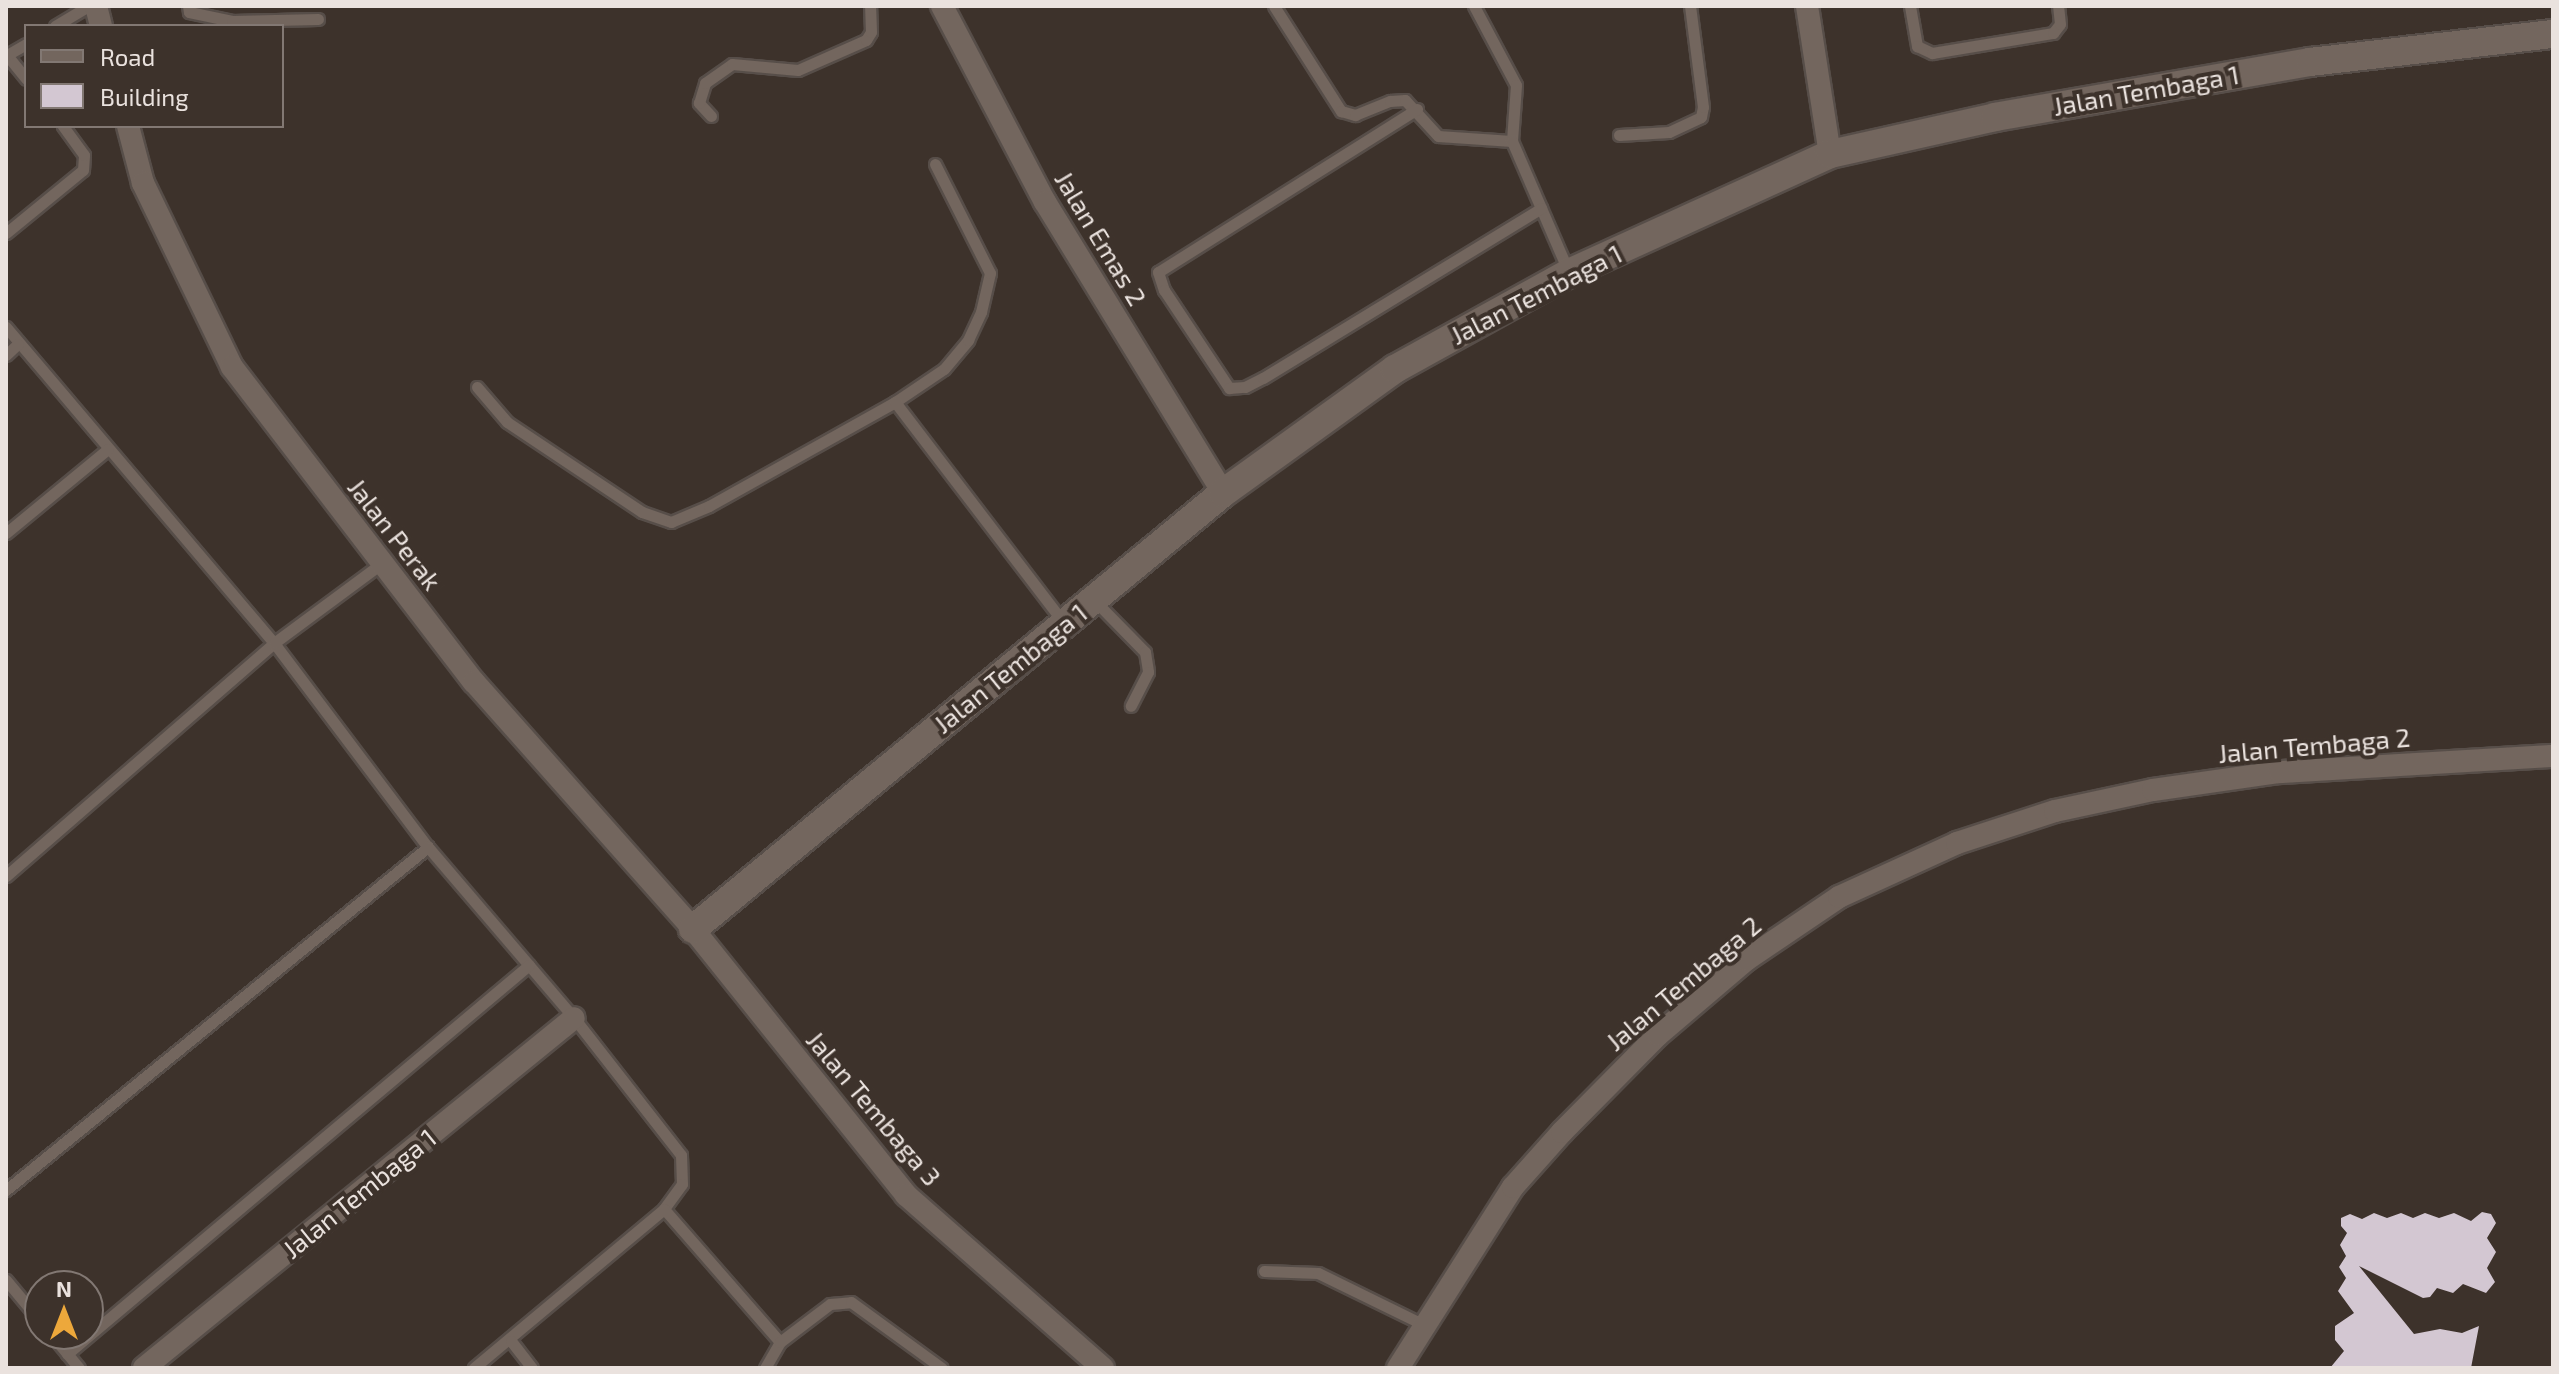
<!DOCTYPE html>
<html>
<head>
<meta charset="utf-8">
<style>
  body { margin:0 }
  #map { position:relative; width:2559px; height:1374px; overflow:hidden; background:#3d322b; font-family:"Exo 2",sans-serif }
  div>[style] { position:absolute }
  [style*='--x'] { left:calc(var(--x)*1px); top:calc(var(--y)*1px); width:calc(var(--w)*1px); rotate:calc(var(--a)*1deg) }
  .building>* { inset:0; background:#d3c7d2 }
  .roads { filter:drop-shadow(2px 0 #574e49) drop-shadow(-2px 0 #574e49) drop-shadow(0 2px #574e49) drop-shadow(0 -2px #574e49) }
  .service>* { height:11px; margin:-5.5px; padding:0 5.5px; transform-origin:5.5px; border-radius:5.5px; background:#73665e }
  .minor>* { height:22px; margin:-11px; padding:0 11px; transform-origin:11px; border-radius:11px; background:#73665e }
  .tertiary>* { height:28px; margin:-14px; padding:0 14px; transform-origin:14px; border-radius:14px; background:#73665e }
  span { translate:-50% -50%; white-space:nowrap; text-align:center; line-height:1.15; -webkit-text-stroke:8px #3d322b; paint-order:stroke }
  .street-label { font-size:26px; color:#eae2de }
  .frame { position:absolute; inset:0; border:8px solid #eae2de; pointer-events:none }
  .legend { position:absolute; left:24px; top:24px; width:260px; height:104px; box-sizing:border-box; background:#3d322b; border:2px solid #827873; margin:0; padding:10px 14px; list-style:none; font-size:24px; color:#eae2de }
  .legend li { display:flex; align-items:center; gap:16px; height:40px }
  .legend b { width:40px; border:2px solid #827873 }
  .north { position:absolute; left:24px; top:1270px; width:80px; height:80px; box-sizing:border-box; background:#3d322b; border:2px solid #827873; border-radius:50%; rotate:0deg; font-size:22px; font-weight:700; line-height:32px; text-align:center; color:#eae2de }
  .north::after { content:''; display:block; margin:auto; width:28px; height:36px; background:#eda83b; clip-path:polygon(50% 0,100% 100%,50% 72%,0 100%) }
</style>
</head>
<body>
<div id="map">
  <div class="building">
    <div style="clip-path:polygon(2482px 1212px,2491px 1214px,2496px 1223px,2487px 1238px,2496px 1252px,2487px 1268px,2495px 1282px,2486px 1293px,2463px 1284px,2453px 1293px,2437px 1288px,2430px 1297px,2423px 1298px,2359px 1266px,2414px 1334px,2440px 1329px,2462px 1333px,2479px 1326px,2471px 1368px,2330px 1368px,2344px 1351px,2335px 1340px,2335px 1326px,2354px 1313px,2338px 1291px,2346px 1278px,2339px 1267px,2346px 1256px,2340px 1245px,2347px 1233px,2341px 1226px,2341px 1218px,2350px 1214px,2362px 1219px,2374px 1213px,2387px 1218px,2401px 1213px,2413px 1218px,2425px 1213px,2439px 1218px,2454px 1213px,2471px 1221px)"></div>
  </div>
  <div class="roads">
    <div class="service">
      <div style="--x:188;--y:6;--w:6;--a:81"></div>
      <div style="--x:189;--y:12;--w:44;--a:11.8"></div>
      <div style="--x:232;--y:21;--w:86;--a:-1.3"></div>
      <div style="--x:1274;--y:6;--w:125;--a:57.5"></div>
      <div style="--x:1341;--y:111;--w:15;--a:16"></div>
      <div style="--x:1355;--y:115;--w:38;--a:-22"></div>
      <div style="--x:1390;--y:101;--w:15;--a:-4"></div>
      <div style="--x:1405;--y:100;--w:49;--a:47.5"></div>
      <div style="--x:1438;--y:136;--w:74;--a:3.9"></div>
      <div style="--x:1474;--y:6;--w:89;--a:62"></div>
      <div style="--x:1516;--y:85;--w:56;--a:94.1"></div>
      <div style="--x:1512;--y:141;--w:144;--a:66.6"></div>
      <div style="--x:1910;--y:6;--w:41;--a:80.1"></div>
      <div style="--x:1917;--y:46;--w:17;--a:25"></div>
      <div style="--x:1932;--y:53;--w:123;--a:-9.4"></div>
      <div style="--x:2053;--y:33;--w:11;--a:-52"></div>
      <div style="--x:2060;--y:24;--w:18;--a:-96"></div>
      <div style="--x:55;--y:26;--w:39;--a:-31"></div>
      <div style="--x:6;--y:54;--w:32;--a:51"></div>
      <div style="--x:7;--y:55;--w:22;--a:-30"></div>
      <div style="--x:1417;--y:109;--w:306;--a:147.8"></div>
      <div style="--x:1158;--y:272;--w:19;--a:72"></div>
      <div style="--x:1164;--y:290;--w:118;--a:56.4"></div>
      <div style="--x:1229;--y:388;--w:16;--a:-4"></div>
      <div style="--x:1245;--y:387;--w:20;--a:-27"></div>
      <div style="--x:1263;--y:378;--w:326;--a:-31.4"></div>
      <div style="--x:711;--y:116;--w:18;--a:-133"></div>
      <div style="--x:699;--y:103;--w:21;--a:-73"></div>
      <div style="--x:705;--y:83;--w:33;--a:-35"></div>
      <div style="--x:732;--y:64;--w:66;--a:5.2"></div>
      <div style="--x:798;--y:70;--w:74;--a:-23.8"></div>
      <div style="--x:866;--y:40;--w:9;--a:-58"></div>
      <div style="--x:871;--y:32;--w:26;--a:-92"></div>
      <div style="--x:1619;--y:135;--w:50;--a:-3.4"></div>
      <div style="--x:1669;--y:132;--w:35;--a:-25"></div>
      <div style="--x:1701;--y:117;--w:10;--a:-79"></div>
      <div style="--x:1703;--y:107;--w:102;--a:-97.3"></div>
      <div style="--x:6;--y:233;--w:99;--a:-39.3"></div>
      <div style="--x:83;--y:170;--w:15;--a:-86"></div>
      <div style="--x:84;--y:155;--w:36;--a:-126"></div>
      <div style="--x:6;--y:327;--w:414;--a:49.7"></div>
      <div style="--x:274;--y:643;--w:256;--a:53"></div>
      <div style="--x:428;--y:847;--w:225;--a:49.5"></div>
      <div style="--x:574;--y:1018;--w:174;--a:52"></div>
      <div style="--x:681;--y:1155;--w:29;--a:88"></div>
      <div style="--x:682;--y:1184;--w:31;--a:126"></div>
      <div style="--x:664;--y:1209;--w:248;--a:140.1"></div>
      <div style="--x:6;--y:355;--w:16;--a:-43"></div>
      <div style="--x:477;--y:387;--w:46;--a:49.4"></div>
      <div style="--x:507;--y:422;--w:162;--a:33.7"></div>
      <div style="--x:642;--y:512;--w:31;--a:19"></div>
      <div style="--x:671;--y:522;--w:41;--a:-22.8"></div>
      <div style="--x:709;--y:506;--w:213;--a:-29.2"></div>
      <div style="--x:895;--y:402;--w:59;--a:-34"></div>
      <div style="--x:944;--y:369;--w:38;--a:-50"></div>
      <div style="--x:968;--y:340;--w:31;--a:-65"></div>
      <div style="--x:981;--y:312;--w:40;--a:-77"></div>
      <div style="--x:990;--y:273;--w:122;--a:-116.8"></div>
      <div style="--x:895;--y:402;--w:278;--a:52.6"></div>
      <div style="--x:6;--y:533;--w:132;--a:-39.5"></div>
      <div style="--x:1094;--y:600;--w:73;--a:45.6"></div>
      <div style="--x:1145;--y:652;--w:20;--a:81"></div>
      <div style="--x:1148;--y:672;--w:38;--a:117"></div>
      <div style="--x:6;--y:876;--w:355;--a:-41"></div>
      <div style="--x:274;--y:643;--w:134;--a:-36.5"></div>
      <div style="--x:6;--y:1190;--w:544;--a:-39.1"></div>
      <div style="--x:664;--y:1209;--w:176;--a:48.9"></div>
      <div style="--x:1264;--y:1271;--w:54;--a:2.1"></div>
      <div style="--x:1318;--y:1273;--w:118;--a:26.1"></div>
      <div style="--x:6;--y:1280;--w:53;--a:50.3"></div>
      <div style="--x:51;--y:1334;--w:44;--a:50.5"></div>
      <div style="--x:511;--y:1341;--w:34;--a:52"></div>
      <div style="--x:67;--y:1354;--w:604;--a:-40.1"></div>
      <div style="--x:765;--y:1368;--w:30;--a:-60"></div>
      <div style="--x:780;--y:1342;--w:63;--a:-37.2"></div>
      <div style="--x:830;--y:1304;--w:21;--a:-5"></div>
      <div style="--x:851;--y:1302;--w:112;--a:36"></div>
    </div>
    <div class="minor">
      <div style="--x:96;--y:6;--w:21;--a:76"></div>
      <div style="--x:942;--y:6;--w:221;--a:62.3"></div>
      <div style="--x:1045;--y:202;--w:341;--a:58.5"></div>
      <div style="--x:1807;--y:6;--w:150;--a:81.2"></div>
      <div style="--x:128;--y:126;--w:59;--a:75.3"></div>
      <div style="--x:143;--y:183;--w:204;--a:64.2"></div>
      <div style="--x:232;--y:367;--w:397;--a:52.5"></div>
      <div style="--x:474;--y:682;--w:330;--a:48.4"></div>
      <div style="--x:693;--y:929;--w:341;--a:51.3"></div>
      <div style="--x:906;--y:1195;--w:262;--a:41.3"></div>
      <div style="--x:144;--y:1368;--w:554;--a:-39.14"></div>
      <div style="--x:1398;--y:1368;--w:214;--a:-57.6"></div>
      <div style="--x:1513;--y:1187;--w:74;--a:-48.3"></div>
      <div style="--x:1562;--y:1132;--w:136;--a:-45.3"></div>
      <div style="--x:1658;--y:1035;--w:116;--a:-40.4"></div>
      <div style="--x:1746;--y:960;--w:112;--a:-34.1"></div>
      <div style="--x:1839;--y:897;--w:130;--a:-24.6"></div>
      <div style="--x:1957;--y:843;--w:103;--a:-18.1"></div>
      <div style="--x:2055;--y:811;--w:100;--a:-12.1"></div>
      <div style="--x:2153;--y:790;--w:128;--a:-8.1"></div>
      <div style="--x:2280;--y:772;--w:273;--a:-3.4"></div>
    </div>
    <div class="tertiary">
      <div style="--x:693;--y:929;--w:686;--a:-39.44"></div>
      <div style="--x:1223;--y:493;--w:212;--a:-35.8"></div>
      <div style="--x:1395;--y:369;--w:199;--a:-28.9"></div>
      <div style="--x:1569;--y:273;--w:287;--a:-24.5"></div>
      <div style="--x:1830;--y:154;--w:169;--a:-12.6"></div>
      <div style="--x:1995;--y:117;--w:320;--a:-9.9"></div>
      <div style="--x:2310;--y:62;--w:245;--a:-6.6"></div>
    </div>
  </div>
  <div class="street-label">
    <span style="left:2146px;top:90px;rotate:-10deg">Jalan Tembaga 1</span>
    <span style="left:1101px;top:238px;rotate:59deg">Jalan Emas 2</span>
    <span style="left:1536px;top:294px;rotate:-27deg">Jalan Tembaga 1</span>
    <span style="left:395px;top:534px;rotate:52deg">Jalan Perak</span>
    <span style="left:1010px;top:668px;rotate:-39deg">Jalan Tembaga 1</span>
    <span style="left:2314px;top:745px;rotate:-5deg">Jalan Tembaga 2</span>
    <span style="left:1683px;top:983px;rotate:-40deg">Jalan Tembaga 2</span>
    <span style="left:874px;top:1108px;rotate:50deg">Jalan Tembaga 3</span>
    <span style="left:359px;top:1193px;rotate:-39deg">Jalan Tembaga 1</span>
  </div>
  <div class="frame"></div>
  <ul class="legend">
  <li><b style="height:10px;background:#73665e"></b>Road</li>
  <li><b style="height:22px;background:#d3c7d2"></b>Building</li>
  </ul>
  <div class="north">N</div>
</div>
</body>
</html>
